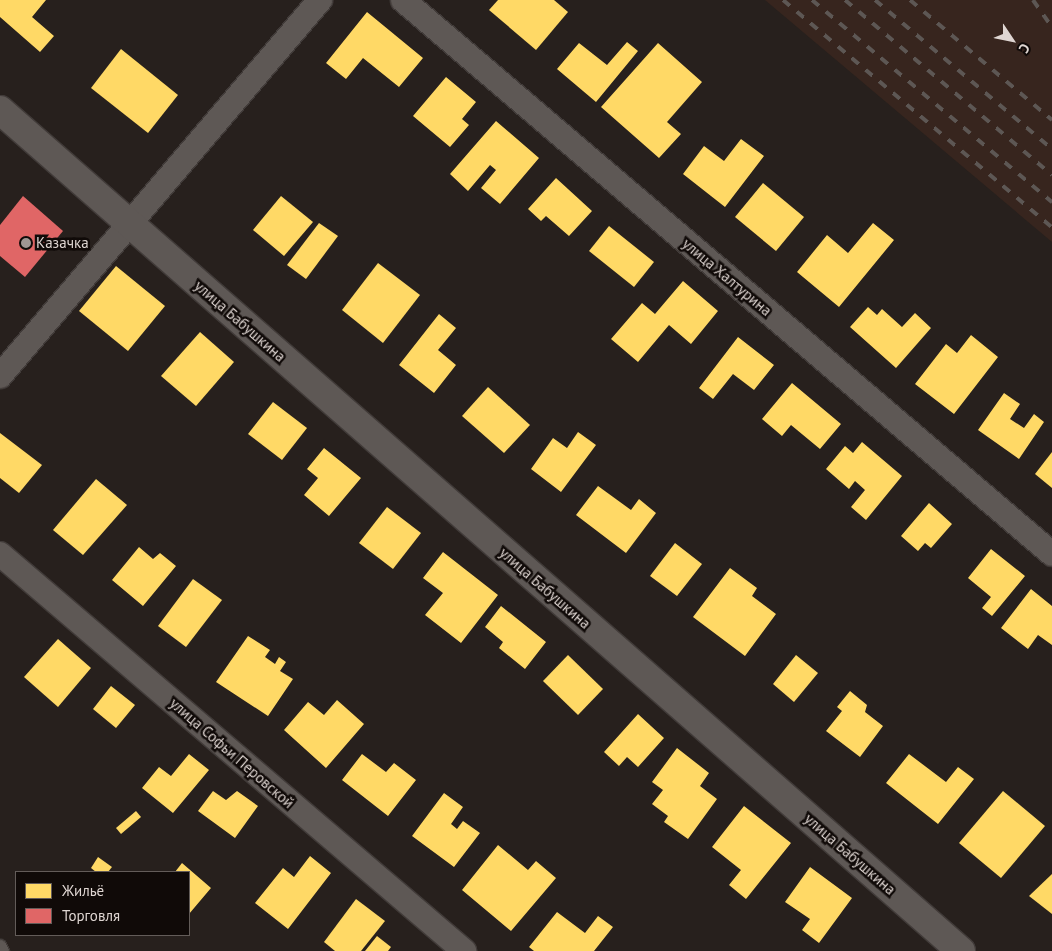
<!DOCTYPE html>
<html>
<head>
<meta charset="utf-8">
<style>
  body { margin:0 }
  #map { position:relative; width:1052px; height:951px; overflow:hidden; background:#27201d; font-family:"PT Sans",sans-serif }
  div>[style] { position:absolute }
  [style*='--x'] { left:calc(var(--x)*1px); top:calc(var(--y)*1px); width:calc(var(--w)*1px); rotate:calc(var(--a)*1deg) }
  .built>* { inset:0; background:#37251e }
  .homes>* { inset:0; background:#ffd966 }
  .shops>* { inset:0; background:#e06666 }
  .roads { filter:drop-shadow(1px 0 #413b39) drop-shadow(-1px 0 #413b39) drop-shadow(0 1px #413b39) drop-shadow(0 -1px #413b39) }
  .service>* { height:11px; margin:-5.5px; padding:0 5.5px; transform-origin:5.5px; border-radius:5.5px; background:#5e5855 }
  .minor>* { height:24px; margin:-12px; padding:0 12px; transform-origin:12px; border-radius:12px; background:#5e5855 }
  .tertiary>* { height:28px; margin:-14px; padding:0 14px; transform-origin:14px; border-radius:14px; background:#5e5855 }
  .rail>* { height:4px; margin-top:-2px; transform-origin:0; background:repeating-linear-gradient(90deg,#5d5754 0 9px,transparent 0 18px) }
  .dots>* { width:14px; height:14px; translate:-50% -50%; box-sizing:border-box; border:2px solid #100a08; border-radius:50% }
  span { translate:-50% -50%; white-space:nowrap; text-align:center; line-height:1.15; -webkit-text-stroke:5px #100a08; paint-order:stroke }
  .poi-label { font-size:15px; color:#dfd6d2 }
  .left { translate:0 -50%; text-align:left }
  .street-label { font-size:15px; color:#dfd6d2 }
  .legend { position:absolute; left:15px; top:871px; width:175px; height:65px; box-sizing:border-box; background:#100a08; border:1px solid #635c59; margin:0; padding:6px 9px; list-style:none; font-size:15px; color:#dfd6d2 }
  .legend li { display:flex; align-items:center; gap:10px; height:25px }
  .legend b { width:25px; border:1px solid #635c59 }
  .north { position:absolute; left:987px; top:15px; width:50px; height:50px; -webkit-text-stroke:4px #100a08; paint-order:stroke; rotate:124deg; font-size:14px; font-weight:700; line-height:20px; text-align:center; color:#dfd6d2 }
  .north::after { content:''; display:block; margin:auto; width:18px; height:22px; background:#dfd6d2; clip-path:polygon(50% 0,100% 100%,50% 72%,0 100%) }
</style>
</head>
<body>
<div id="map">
  <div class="built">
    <div style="clip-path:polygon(765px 0,1052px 0,1052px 242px)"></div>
  </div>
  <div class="homes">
    <div style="clip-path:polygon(0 0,46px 0,32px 17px,54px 36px,40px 52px,0 17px)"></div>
    <div style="clip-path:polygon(498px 0,554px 0,568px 12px,536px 50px,489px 10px)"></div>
    <div style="clip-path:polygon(367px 12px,423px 58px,399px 87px,363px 58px,346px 79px,326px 63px)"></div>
    <div style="clip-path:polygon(627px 42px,638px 51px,596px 102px,557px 69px,579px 43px,607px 65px)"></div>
    <div style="clip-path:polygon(658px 43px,702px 82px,667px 122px,681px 134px,659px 158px,601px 107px)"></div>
    <div style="clip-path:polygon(121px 49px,178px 95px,148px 133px,91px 88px)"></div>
    <div style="clip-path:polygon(446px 77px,476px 102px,462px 119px,469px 125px,450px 147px,413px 116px)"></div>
    <div style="clip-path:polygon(496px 121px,539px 158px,500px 204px,481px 188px,496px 170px,490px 165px,468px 191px,450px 174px)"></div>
    <div style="clip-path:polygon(741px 139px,764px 156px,725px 207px,683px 174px,704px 146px,724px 161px)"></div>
    <div style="clip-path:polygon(556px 178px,592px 211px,569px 236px,546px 216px,541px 221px,528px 209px)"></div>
    <div style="clip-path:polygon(763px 183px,804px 217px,776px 251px,735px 217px)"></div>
    <div style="clip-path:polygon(281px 196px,313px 222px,284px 256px,253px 230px)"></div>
    <div style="clip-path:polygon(319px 223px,338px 236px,306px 279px,287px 265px)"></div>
    <div style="clip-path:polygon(873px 223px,894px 240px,839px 307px,797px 272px,827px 235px,848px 253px)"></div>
    <div style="clip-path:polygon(609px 226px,654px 262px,634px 287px,589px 251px)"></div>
    <div style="clip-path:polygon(378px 263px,420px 295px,383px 343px,342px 310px)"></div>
    <div style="clip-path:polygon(116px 266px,165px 306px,128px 351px,79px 311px)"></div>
    <div style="clip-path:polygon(683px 281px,718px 311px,691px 344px,669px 325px,638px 362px,611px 339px,642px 303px,655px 314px)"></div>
    <div style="clip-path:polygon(868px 307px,877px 315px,882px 309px,902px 327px,915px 313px,931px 328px,896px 368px,850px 327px)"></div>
    <div style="clip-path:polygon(439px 314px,456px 328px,438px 350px,456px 365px,434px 393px,399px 365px)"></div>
    <div style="clip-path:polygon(200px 332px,234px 362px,196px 406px,161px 376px)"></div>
    <div style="clip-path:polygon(971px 335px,998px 357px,954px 414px,915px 384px,946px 344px,957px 353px)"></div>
    <div style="clip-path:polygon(738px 337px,774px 365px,754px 390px,733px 374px,713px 399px,699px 388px)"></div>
    <div style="clip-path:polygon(792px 383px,841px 424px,820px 449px,791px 425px,782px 436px,762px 419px)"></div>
    <div style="clip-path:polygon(488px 387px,530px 425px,504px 453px,462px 416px)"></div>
    <div style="clip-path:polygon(1004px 393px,1020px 404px,1010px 419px,1024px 428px,1034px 414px,1044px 422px,1019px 459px,978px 430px)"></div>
    <div style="clip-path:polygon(273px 402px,307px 428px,282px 460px,248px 434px)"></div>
    <div style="clip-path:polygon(578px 432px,596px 445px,561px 492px,531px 469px,553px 438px,567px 448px)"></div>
    <div style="clip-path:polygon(0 433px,42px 465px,19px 493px,0 478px)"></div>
    <div style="clip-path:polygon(862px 442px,902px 476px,866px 520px,851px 507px,865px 490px,855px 481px,849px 489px,826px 469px,845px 446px,853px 453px)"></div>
    <div style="clip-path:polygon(324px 448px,361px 478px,329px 516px,304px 495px,318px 478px,307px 469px)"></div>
    <div style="clip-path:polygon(1052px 452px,1052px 488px,1035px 474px)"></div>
    <div style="clip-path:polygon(96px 479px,127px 505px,83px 555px,53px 530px)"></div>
    <div style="clip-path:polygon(598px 486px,631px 510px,639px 499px,656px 513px,626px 553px,576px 515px)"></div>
    <div style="clip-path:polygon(929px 503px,952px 524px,931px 548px,925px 543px,918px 551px,901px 536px)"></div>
    <div style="clip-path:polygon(387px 507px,421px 533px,393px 569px,359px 543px)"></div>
    <div style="clip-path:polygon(675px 543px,702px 564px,677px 596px,650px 576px)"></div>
    <div style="clip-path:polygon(139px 547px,153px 559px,160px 553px,176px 566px,143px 606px,112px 580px)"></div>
    <div style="clip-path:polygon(991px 549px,1025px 576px,992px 616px,982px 608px,991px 597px,968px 578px)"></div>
    <div style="clip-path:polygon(443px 552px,498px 595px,461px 643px,425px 615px,443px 593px,423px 578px)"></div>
    <div style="clip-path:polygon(730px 568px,757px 588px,752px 596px,776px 614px,745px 656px,693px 617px)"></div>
    <div style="clip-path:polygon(193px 579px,222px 600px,186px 647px,158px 626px)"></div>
    <div style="clip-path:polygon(1031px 589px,1052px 606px,1052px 645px,1038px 635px,1028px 649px,1001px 628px)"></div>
    <div style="clip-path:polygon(501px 606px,546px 642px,525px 669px,499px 648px,503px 642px,485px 627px)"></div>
    <div style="clip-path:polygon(248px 636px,270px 650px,265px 657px,275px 664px,279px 657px,286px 662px,280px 671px,293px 679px,268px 716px,216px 682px)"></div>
    <div style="clip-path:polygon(58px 639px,91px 668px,58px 707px,24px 677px)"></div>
    <div style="clip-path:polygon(568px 655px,603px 689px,578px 715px,543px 681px)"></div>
    <div style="clip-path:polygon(796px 655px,818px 673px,794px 702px,773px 684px)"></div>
    <div style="clip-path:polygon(111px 686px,135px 705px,116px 728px,93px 709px)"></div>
    <div style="clip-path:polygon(850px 691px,867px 705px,865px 712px,883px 726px,860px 757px,826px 731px,842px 711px,837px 707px)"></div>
    <div style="clip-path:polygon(337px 700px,364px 724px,326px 768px,284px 730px,308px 702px,324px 715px)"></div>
    <div style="clip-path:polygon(638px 714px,664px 738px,638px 767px,627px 757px,619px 766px,604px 752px)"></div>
    <div style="clip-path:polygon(677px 748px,709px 773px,700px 786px,717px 799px,688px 839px,664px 822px,668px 816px,652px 804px,663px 790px,652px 782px)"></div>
    <div style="clip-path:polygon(189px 754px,209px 770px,173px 813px,142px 788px,159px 767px,171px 776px)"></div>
    <div style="clip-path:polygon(362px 754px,386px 772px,394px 763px,416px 780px,388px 816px,342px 780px)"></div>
    <div style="clip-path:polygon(909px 754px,946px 782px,958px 767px,974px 779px,938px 824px,886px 783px)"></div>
    <div style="clip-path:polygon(213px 791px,226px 800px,237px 791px,258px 806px,235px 838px,198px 811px)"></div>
    <div style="clip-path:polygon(1003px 791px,1045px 826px,1001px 878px,959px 843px)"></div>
    <div style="clip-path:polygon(444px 793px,463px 807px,451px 824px,457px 829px,463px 821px,480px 833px,454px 867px,412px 836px)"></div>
    <div style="clip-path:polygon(744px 806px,791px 843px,746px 899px,729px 885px,741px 870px,712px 847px)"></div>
    <div style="clip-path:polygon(136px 811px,141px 817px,121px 834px,116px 828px)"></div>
    <div style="clip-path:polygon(498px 845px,528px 870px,536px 861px,556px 878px,511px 931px,462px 890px)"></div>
    <div style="clip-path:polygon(310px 856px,331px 873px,288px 929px,255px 903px,283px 868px,294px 877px)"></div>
    <div style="clip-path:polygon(98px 857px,112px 867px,108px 872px,96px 872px,91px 868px)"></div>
    <div style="clip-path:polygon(182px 863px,211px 888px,189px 914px,189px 872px,175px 872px)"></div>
    <div style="clip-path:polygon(810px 867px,852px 898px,819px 943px,802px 930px,810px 919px,785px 902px)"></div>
    <div style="clip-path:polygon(1052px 874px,1052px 914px,1029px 896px)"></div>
    <div style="clip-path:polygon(356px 899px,385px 921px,361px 951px,335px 951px,324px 942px)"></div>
    <div style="clip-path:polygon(557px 912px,585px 933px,598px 916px,613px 927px,594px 951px,534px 951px,529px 947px)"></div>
    <div style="clip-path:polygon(377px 936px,391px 947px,388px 951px,365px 951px)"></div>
  </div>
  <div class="shops">
    <div style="clip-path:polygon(23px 196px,63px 231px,25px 277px,0 256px,0 225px)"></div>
  </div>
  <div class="roads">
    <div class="service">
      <div style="--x:0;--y:945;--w:7;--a:63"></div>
    </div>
    <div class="minor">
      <div style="--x:403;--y:0;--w:853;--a:40.48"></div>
      <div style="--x:0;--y:376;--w:494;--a:-49.6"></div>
      <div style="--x:0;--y:554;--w:611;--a:40.55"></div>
    </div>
    <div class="tertiary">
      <div style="--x:0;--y:110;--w:1277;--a:41.19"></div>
    </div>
  </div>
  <div class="rail">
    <div style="--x:783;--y:0;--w:352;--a:40.2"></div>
    <div style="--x:812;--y:0;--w:314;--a:40.1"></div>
    <div style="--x:845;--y:0;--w:271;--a:40.2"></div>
    <div style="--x:875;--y:0;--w:231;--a:40.1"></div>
    <div style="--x:910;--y:0;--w:186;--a:40.2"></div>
    <div style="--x:1033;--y:0;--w:33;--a:55"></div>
  </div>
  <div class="dots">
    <div style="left:26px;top:243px;background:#9f9693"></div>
  </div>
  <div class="poi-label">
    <span class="left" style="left:36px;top:243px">Казачка</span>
  </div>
  <div class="street-label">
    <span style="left:727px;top:277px;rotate:40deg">улица Халтурина</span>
    <span style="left:240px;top:321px;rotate:41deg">улица Бабушкина</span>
    <span style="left:545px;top:588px;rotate:41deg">улица Бабушкина</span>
    <span style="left:232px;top:753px;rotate:41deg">улица Софьи Перовской</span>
    <span style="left:850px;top:854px;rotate:41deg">улица Бабушкина</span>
  </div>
  <ul class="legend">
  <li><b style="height:14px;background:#ffd966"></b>Жильё</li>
  <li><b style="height:14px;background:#e06666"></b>Торговля</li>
  </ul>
  <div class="north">С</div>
</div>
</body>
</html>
